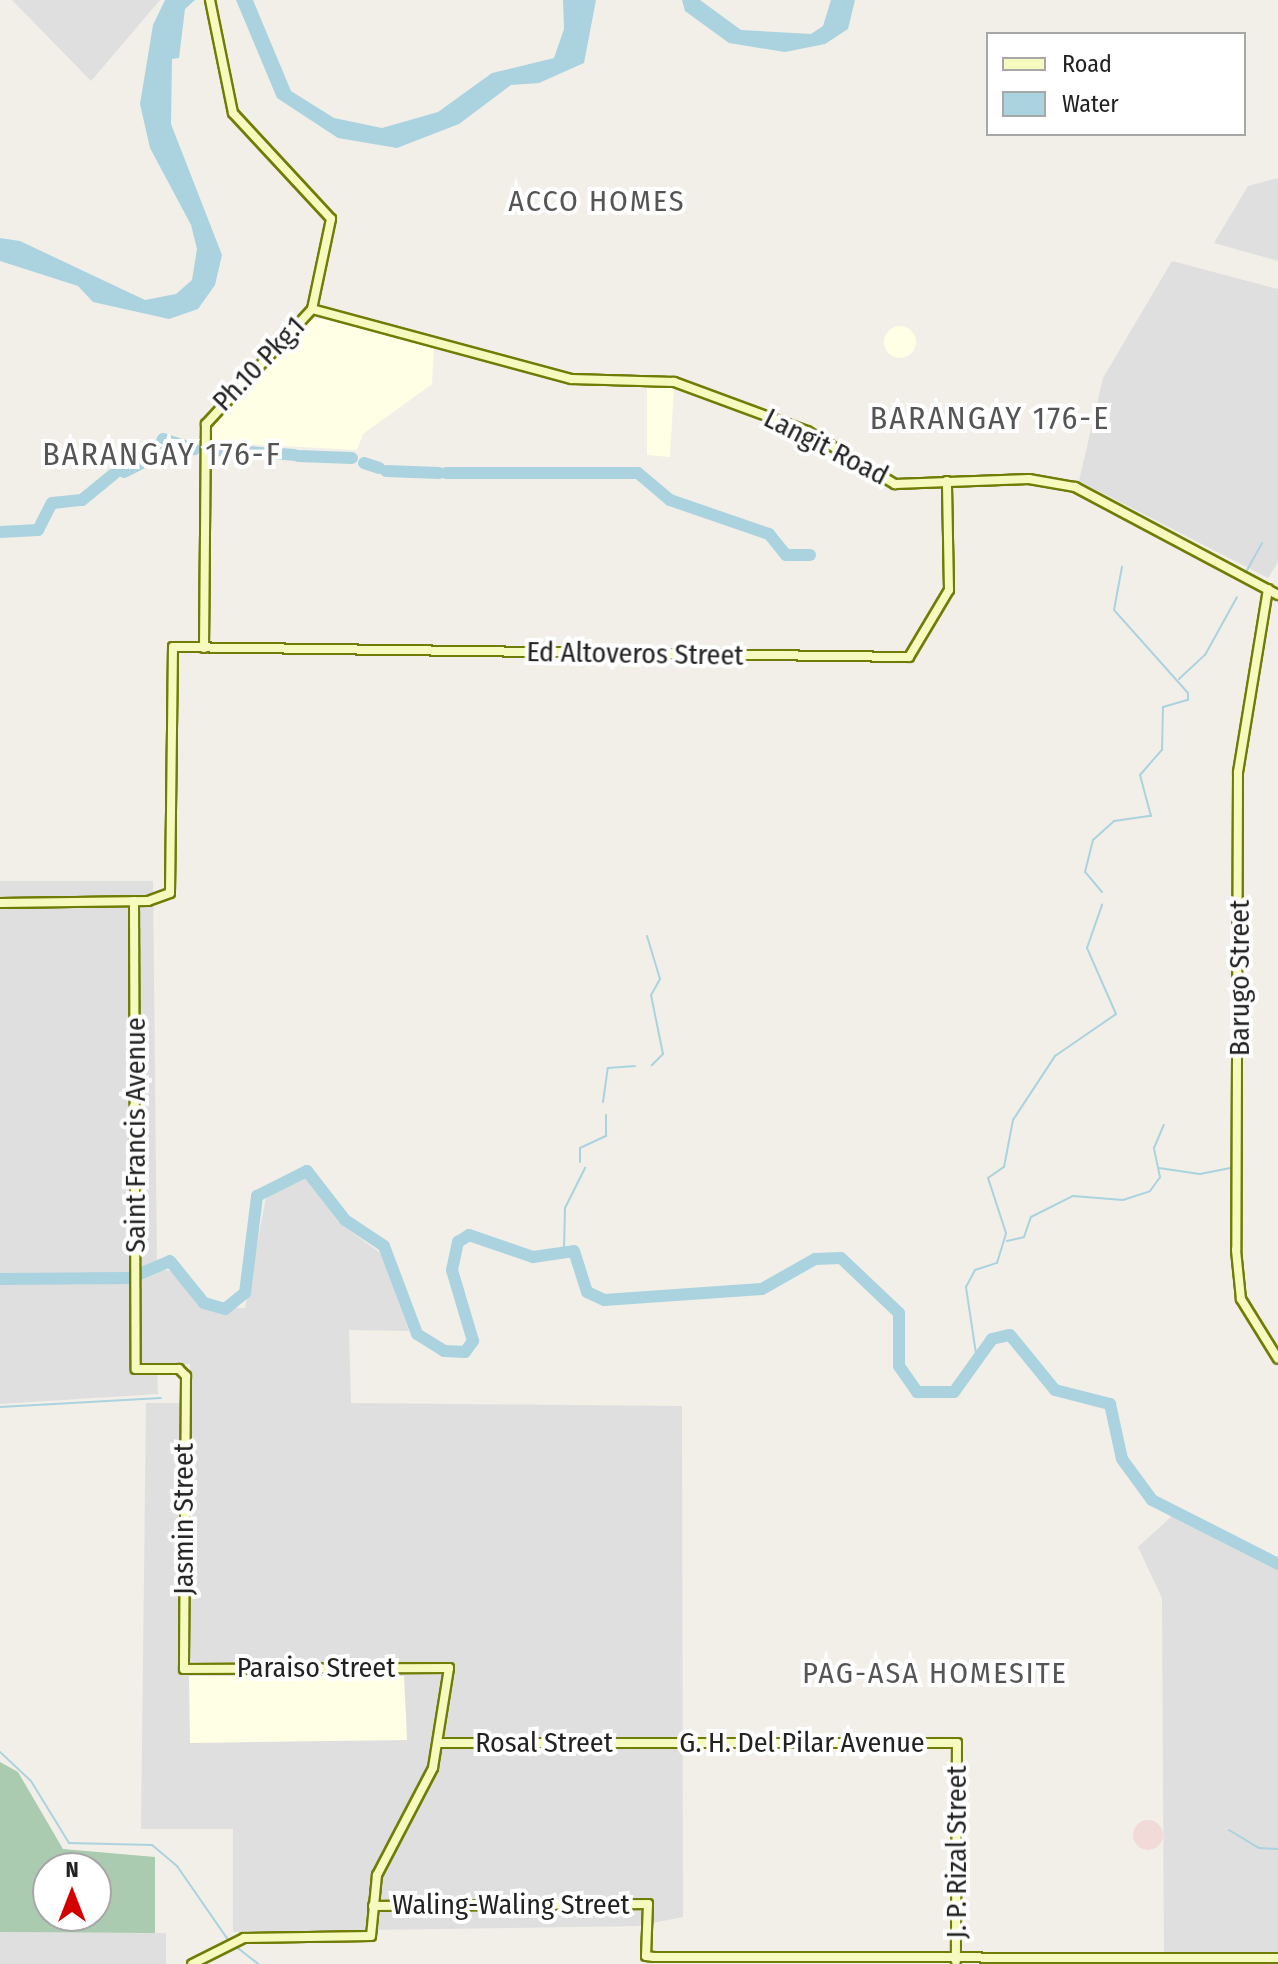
<!DOCTYPE html>
<html>
<head>
<meta charset="utf-8">
<style>
  body { margin:0 }
  #map { position:relative; width:1278px; height:1964px; overflow:hidden; background:#f2efe9; font-family:"Fira Sans Condensed",sans-serif }
  div>[style] { position:absolute }
  [style*='--x'] { left:calc(var(--x)*1px); top:calc(var(--y)*1px); width:calc(var(--w)*1px); rotate:calc(var(--a)*1deg) }
  .residential>* { inset:0; background:#e0dfdf }
  .commercial>* { inset:0; background:#f2dad9 }
  .round { border-radius:50% }
  .education>* { inset:0; background:#ffffe5 }
  .cemetery>* { inset:0; background:#aacbaf }
  .water>* { inset:0; background:#aad3df }
  .stream>* { height:2px; margin:-1px; padding:0 1px; transform-origin:1px; border-radius:1px; background:#aad3df }
  .river>* { height:12px; margin:-6px; padding:0 6px; transform-origin:6px; border-radius:6px; background:#aad3df }
  .roads { filter:drop-shadow(2px 0 #707d05) drop-shadow(-2px 0 #707d05) drop-shadow(0 2px #707d05) drop-shadow(0 -2px #707d05) }
  .secondary>* { height:8px; margin:-4px; padding:0 4px; transform-origin:4px; border-radius:4px; background:#f7fabf }
  span { translate:-50% -50%; white-space:nowrap; text-align:center; line-height:1.15; -webkit-text-stroke:8px #fff; paint-order:stroke }
  .street-label { font-size:28px; color:#222 }
  .neighbourhood-label { font-size:30px; color:#555; letter-spacing:2px }
  .quarter-label { font-size:32px; color:#555; letter-spacing:2px }
  .legend { position:absolute; left:986px; top:32px; width:260px; height:104px; box-sizing:border-box; background:#fff; border:2px solid #a7a7a7; margin:0; padding:10px 14px; list-style:none; font-size:24px; color:#222 }
  .legend li { display:flex; align-items:center; gap:16px; height:40px }
  .legend b { width:40px; border:2px solid #a7a7a7 }
  .north { position:absolute; left:32px; top:1852px; width:80px; height:80px; box-sizing:border-box; background:#fff; border:2px solid #a7a7a7; border-radius:50%; rotate:0deg; font-size:22px; font-weight:700; line-height:32px; text-align:center; color:#222 }
  .north::after { content:''; display:block; margin:auto; width:28px; height:36px; background:#d40000; clip-path:polygon(50% 0,100% 100%,50% 72%,0 100%) }
</style>
</head>
<body>
<div id="map">
  <div class="residential">
    <div style="clip-path:polygon(12px 0,160px 0,91px 81px)"></div>
    <div style="clip-path:polygon(1278px 178px,1278px 261px,1214px 243px,1248px 186px)"></div>
    <div style="clip-path:polygon(1172px 261px,1278px 289px,1278px 562px,1268px 578px,1079px 481px,1103px 378px)"></div>
    <div style="clip-path:polygon(0 881px,153px 881px,157px 1268px,174px 1272px,202px 1307px,245px 1308px,267px 1192px,305px 1177px,339px 1223px,383px 1255px,409px 1331px,349px 1330px,351px 1403px,682px 1406px,683px 1917px,637px 1926px,233px 1932px,233px 1829px,141px 1829px,146px 1403px,189px 1403px,190px 1364px,157px 1364px,158px 1394px,0 1404px)"></div>
    <div style="clip-path:polygon(1173px 1515px,1278px 1563px,1278px 1964px,1164px 1957px,1162px 1598px,1138px 1547px)"></div>
    <div style="clip-path:polygon(0 1932px,166px 1933px,166px 1964px,0 1964px)"></div>
  </div>
  <div class="commercial">
    <div class="round" style="left:1133px;top:1820px;width:30px;height:30px"></div>
  </div>
  <div class="education">
    <div style="clip-path:polygon(323px 319px,434px 346px,432px 384px,363px 434px,357px 450px,209px 442px,213px 415px,301px 321px)"></div>
    <div class="round" style="left:884px;top:326px;width:32px;height:32px"></div>
    <div style="clip-path:polygon(647px 387px,674px 387px,670px 457px,647px 455px)"></div>
    <div style="clip-path:polygon(189px 1676px,404px 1676px,407px 1740px,190px 1743px)"></div>
  </div>
  <div class="cemetery">
    <div style="clip-path:polygon(evenodd,0 1762px,18px 1772px,63px 1849px,155px 1857px,155px 1933px,0 1932px,0 1762px,48px 1868px,96px 1868px,96px 1916px,48px 1916px,48px 1868px)"></div>
  </div>
  <div class="water">
    <div style="clip-path:polygon(165px 0,195px 0,185px 9px,179px 58px,172px 59px,171px 124px,222px 255px,215px 285px,198px 309px,169px 319px,93px 302px,78px 286px,0 261px,0 238px,20px 241px,145px 300px,176px 294px,192px 280px,197px 249px,191px 225px,150px 148px,140px 104px,153px 25px)"></div>
    <div style="clip-path:polygon(236px 0,253px 0,291px 91px,334px 118px,382px 128px,438px 112px,492px 73px,554px 58px,564px 29px,563px 0,596px 0,584px 63px,539px 83px,511px 85px,459px 124px,397px 148px,338px 138px,277px 98px)"></div>
    <div style="clip-path:polygon(682px 0,700px 0,741px 30px,811px 34px,823px 26px,831px 0,855px 0,848px 29px,825px 44px,785px 52px,729px 43px,685px 11px)"></div>
  </div>
  <div class="stream">
    <div style="--x:1246;--y:572;--w:33;--a:-61"></div>
    <div style="--x:1179;--y:679;--w:35;--a:-43"></div>
    <div style="--x:1205;--y:655;--w:66;--a:-61.1"></div>
    <div style="--x:1102;--y:892;--w:26;--a:-130"></div>
    <div style="--x:1085;--y:872;--w:33;--a:-76"></div>
    <div style="--x:1093;--y:840;--w:28;--a:-42"></div>
    <div style="--x:1114;--y:821;--w:37;--a:-8"></div>
    <div style="--x:1151;--y:816;--w:42;--a:-105"></div>
    <div style="--x:1140;--y:775;--w:33;--a:-49"></div>
    <div style="--x:1162;--y:750;--w:43;--a:-88.7"></div>
    <div style="--x:1163;--y:707;--w:26;--a:-16"></div>
    <div style="--x:1188;--y:700;--w:7;--a:-90"></div>
    <div style="--x:1188;--y:693;--w:111;--a:-131.7"></div>
    <div style="--x:1114;--y:610;--w:44;--a:-79.5"></div>
    <div style="--x:647;--y:936;--w:45;--a:73.2"></div>
    <div style="--x:660;--y:979;--w:18;--a:119"></div>
    <div style="--x:651;--y:995;--w:60;--a:78.5"></div>
    <div style="--x:663;--y:1054;--w:16;--a:135"></div>
    <div style="--x:603;--y:1102;--w:34;--a:-82"></div>
    <div style="--x:608;--y:1068;--w:27;--a:-4"></div>
    <div style="--x:580;--y:1162;--w:14;--a:-90"></div>
    <div style="--x:580;--y:1148;--w:29;--a:-25"></div>
    <div style="--x:606;--y:1136;--w:21;--a:-90"></div>
    <div style="--x:1159;--y:1168;--w:41;--a:8.3"></div>
    <div style="--x:1200;--y:1174;--w:31;--a:-11"></div>
    <div style="--x:1007;--y:1241;--w:17;--a:-13"></div>
    <div style="--x:1024;--y:1237;--w:21;--a:-71"></div>
    <div style="--x:1031;--y:1217;--w:47;--a:-26.6"></div>
    <div style="--x:1073;--y:1196;--w:50;--a:4.6"></div>
    <div style="--x:1123;--y:1200;--w:28;--a:-18"></div>
    <div style="--x:1150;--y:1191;--w:17;--a:-54"></div>
    <div style="--x:1160;--y:1177;--w:30;--a:-102"></div>
    <div style="--x:1154;--y:1148;--w:25;--a:-67"></div>
    <div style="--x:564;--y:1249;--w:41;--a:-88.6"></div>
    <div style="--x:565;--y:1208;--w:45;--a:-63.4"></div>
    <div style="--x:977;--y:1360;--w:74;--a:-98.6"></div>
    <div style="--x:966;--y:1287;--w:19;--a:-62"></div>
    <div style="--x:975;--y:1270;--w:23;--a:-18"></div>
    <div style="--x:997;--y:1263;--w:31;--a:-73"></div>
    <div style="--x:1006;--y:1233;--w:58;--a:-108.1"></div>
    <div style="--x:988;--y:1178;--w:19;--a:-35"></div>
    <div style="--x:1004;--y:1167;--w:48;--a:-79.2"></div>
    <div style="--x:1013;--y:1120;--w:77;--a:-56.7"></div>
    <div style="--x:1055;--y:1056;--w:74;--a:-34.5"></div>
    <div style="--x:1116;--y:1014;--w:72;--a:-113.7"></div>
    <div style="--x:1087;--y:948;--w:46;--a:-70.8"></div>
    <div style="--x:0;--y:1407;--w:161;--a:-3.2"></div>
    <div style="--x:0;--y:1752;--w:42;--a:43.1"></div>
    <div style="--x:31;--y:1781;--w:73;--a:58.5"></div>
    <div style="--x:69;--y:1843;--w:83;--a:1.4"></div>
    <div style="--x:152;--y:1845;--w:33;--a:40"></div>
    <div style="--x:177;--y:1866;--w:91;--a:55.3"></div>
    <div style="--x:1229;--y:1830;--w:35;--a:31"></div>
    <div style="--x:1259;--y:1848;--w:19;--a:3"></div>
    <div style="--x:234;--y:1945;--w:31;--a:38"></div>
  </div>
  <div class="river">
    <div style="--x:212;--y:450;--w:20;--a:0"></div>
    <div style="--x:238;--y:451;--w:25;--a:5"></div>
    <div style="--x:267;--y:453;--w:27;--a:4"></div>
    <div style="--x:298;--y:456;--w:54;--a:2.1"></div>
    <div style="--x:364;--y:463;--w:16;--a:18"></div>
    <div style="--x:386;--y:471;--w:53;--a:2.2"></div>
    <div style="--x:124;--y:472;--w:34;--a:-27"></div>
    <div style="--x:154;--y:457;--w:20;--a:-63"></div>
    <div style="--x:163;--y:439;--w:33;--a:18"></div>
    <div style="--x:446;--y:473;--w:192;--a:0"></div>
    <div style="--x:638;--y:473;--w:42;--a:40.2"></div>
    <div style="--x:670;--y:500;--w:105;--a:19"></div>
    <div style="--x:769;--y:534;--w:27;--a:51"></div>
    <div style="--x:786;--y:555;--w:24;--a:0"></div>
    <div style="--x:0;--y:532;--w:38;--a:-3"></div>
    <div style="--x:38;--y:530;--w:30;--a:-63"></div>
    <div style="--x:52;--y:503;--w:30;--a:-6"></div>
    <div style="--x:82;--y:500;--w:43;--a:-39.3"></div>
    <div style="--x:0;--y:1279;--w:130;--a:-0.4"></div>
    <div style="--x:130;--y:1278;--w:43;--a:-23"></div>
    <div style="--x:170;--y:1261;--w:54;--a:51"></div>
    <div style="--x:204;--y:1303;--w:22;--a:16"></div>
    <div style="--x:225;--y:1309;--w:26;--a:-39"></div>
    <div style="--x:245;--y:1293;--w:98;--a:-82.9"></div>
    <div style="--x:257;--y:1196;--w:56;--a:-26.6"></div>
    <div style="--x:307;--y:1171;--w:62;--a:52.2"></div>
    <div style="--x:345;--y:1220;--w:47;--a:33.7"></div>
    <div style="--x:384;--y:1246;--w:94;--a:69.4"></div>
    <div style="--x:417;--y:1334;--w:32;--a:32"></div>
    <div style="--x:444;--y:1351;--w:21;--a:3"></div>
    <div style="--x:465;--y:1352;--w:14;--a:-54"></div>
    <div style="--x:473;--y:1341;--w:74;--a:-106.5"></div>
    <div style="--x:452;--y:1270;--w:29;--a:-78"></div>
    <div style="--x:458;--y:1242;--w:13;--a:-32"></div>
    <div style="--x:469;--y:1235;--w:68;--a:19"></div>
    <div style="--x:533;--y:1257;--w:41;--a:-8.3"></div>
    <div style="--x:574;--y:1251;--w:43;--a:72.4"></div>
    <div style="--x:587;--y:1292;--w:19;--a:25"></div>
    <div style="--x:604;--y:1300;--w:158;--a:-4"></div>
    <div style="--x:762;--y:1289;--w:61;--a:-29.5"></div>
    <div style="--x:815;--y:1259;--w:26;--a:-2"></div>
    <div style="--x:841;--y:1258;--w:80;--a:43.5"></div>
    <div style="--x:899;--y:1313;--w:53;--a:90"></div>
    <div style="--x:899;--y:1366;--w:32;--a:55"></div>
    <div style="--x:917;--y:1392;--w:37;--a:0"></div>
    <div style="--x:954;--y:1392;--w:65;--a:-54.4"></div>
    <div style="--x:992;--y:1339;--w:18;--a:-13"></div>
    <div style="--x:1010;--y:1335;--w:71;--a:50.7"></div>
    <div style="--x:1055;--y:1390;--w:57;--a:14.3"></div>
    <div style="--x:1110;--y:1404;--w:56;--a:77.7"></div>
    <div style="--x:1122;--y:1459;--w:51;--a:53.8"></div>
    <div style="--x:1152;--y:1500;--w:141;--a:26.9"></div>
  </div>
  <div class="roads">
    <div class="secondary">
      <div style="--x:210;--y:0;--w:115;--a:78.5"></div>
      <div style="--x:233;--y:113;--w:144;--a:47.2"></div>
      <div style="--x:331;--y:219;--w:92;--a:101.9"></div>
      <div style="--x:312;--y:309;--w:269;--a:15.1"></div>
      <div style="--x:572;--y:379;--w:102;--a:1.7"></div>
      <div style="--x:674;--y:382;--w:142;--a:20.2"></div>
      <div style="--x:807;--y:431;--w:103;--a:31.1"></div>
      <div style="--x:895;--y:484;--w:134;--a:-2.1"></div>
      <div style="--x:1029;--y:479;--w:47;--a:9.9"></div>
      <div style="--x:1075;--y:487;--w:230;--a:28"></div>
      <div style="--x:1268;--y:589;--w:185;--a:99.3"></div>
      <div style="--x:1238;--y:772;--w:478;--a:90.2"></div>
      <div style="--x:1236;--y:1250;--w:49;--a:84.2"></div>
      <div style="--x:1241;--y:1299;--w:70;--a:58.3"></div>
      <div style="--x:204;--y:648;--w:224;--a:-89.5"></div>
      <div style="--x:206;--y:424;--w:156;--a:-47.3"></div>
      <div style="--x:134;--y:901;--w:468;--a:89.8"></div>
      <div style="--x:136;--y:1369;--w:43;--a:0"></div>
      <div style="--x:179;--y:1369;--w:10;--a:45"></div>
      <div style="--x:186;--y:1376;--w:293;--a:90.4"></div>
      <div style="--x:184;--y:1669;--w:265;--a:-0.2"></div>
      <div style="--x:449;--y:1668;--w:101;--a:99.1"></div>
      <div style="--x:433;--y:1768;--w:121;--a:117.6"></div>
      <div style="--x:377;--y:1875;--w:61;--a:95.6"></div>
      <div style="--x:371;--y:1936;--w:127;--a:179.1"></div>
      <div style="--x:244;--y:1938;--w:58;--a:153.4"></div>
      <div style="--x:0;--y:903;--w:148;--a:-0.8"></div>
      <div style="--x:148;--y:901;--w:23;--a:-20"></div>
      <div style="--x:170;--y:893;--w:246;--a:-89.3"></div>
      <div style="--x:173;--y:647;--w:736;--a:0.78"></div>
      <div style="--x:909;--y:657;--w:78;--a:-59.2"></div>
      <div style="--x:949;--y:590;--w:109;--a:-91.1"></div>
      <div style="--x:440;--y:1743;--w:517;--a:0"></div>
      <div style="--x:957;--y:1743;--w:218;--a:90.3"></div>
      <div style="--x:373;--y:1906;--w:275;--a:-0.4"></div>
      <div style="--x:648;--y:1904;--w:52;--a:92.2"></div>
      <div style="--x:646;--y:1956;--w:8;--a:7"></div>
      <div style="--x:654;--y:1957;--w:624;--a:0.09"></div>
    </div>
  </div>
  <div class="street-label">
    <span style="left:259px;top:364px;rotate:-46deg">Ph.10 Pkg.1</span>
    <span style="left:826px;top:447px;rotate:27deg">Langit Road</span>
    <span style="left:635px;top:654px;rotate:1deg">Ed Altoveros Street</span>
    <span style="left:1240px;top:978px;rotate:-90deg">Barugo Street</span>
    <span style="left:136px;top:1135px;rotate:-90deg">Saint Francis Avenue</span>
    <span style="left:184px;top:1519px;rotate:-90deg">Jasmin Street</span>
    <span style="left:316px;top:1668px">Paraiso Street</span>
    <span style="left:544px;top:1743px">Rosal Street</span>
    <span style="left:802px;top:1743px">G. H. Del Pilar Avenue</span>
    <span style="left:957px;top:1852px;rotate:-90deg">J. P. Rizal Street</span>
    <span style="left:511px;top:1905px">Waling-Waling Street</span>
  </div>
  <div class="neighbourhood-label">
    <span style="left:597px;top:201px">ACCO HOMES</span>
    <span style="left:935px;top:1673px">PAG-ASA HOMESITE</span>
  </div>
  <div class="quarter-label">
    <span style="left:990px;top:418px">BARANGAY 176-E</span>
    <span style="left:162px;top:454px">BARANGAY 176-F</span>
  </div>
  <ul class="legend">
  <li><b style="height:10px;background:#f7fabf"></b>Road</li>
  <li><b style="height:22px;background:#aad3df"></b>Water</li>
  </ul>
  <div class="north">N</div>
</div>
</body>
</html>
